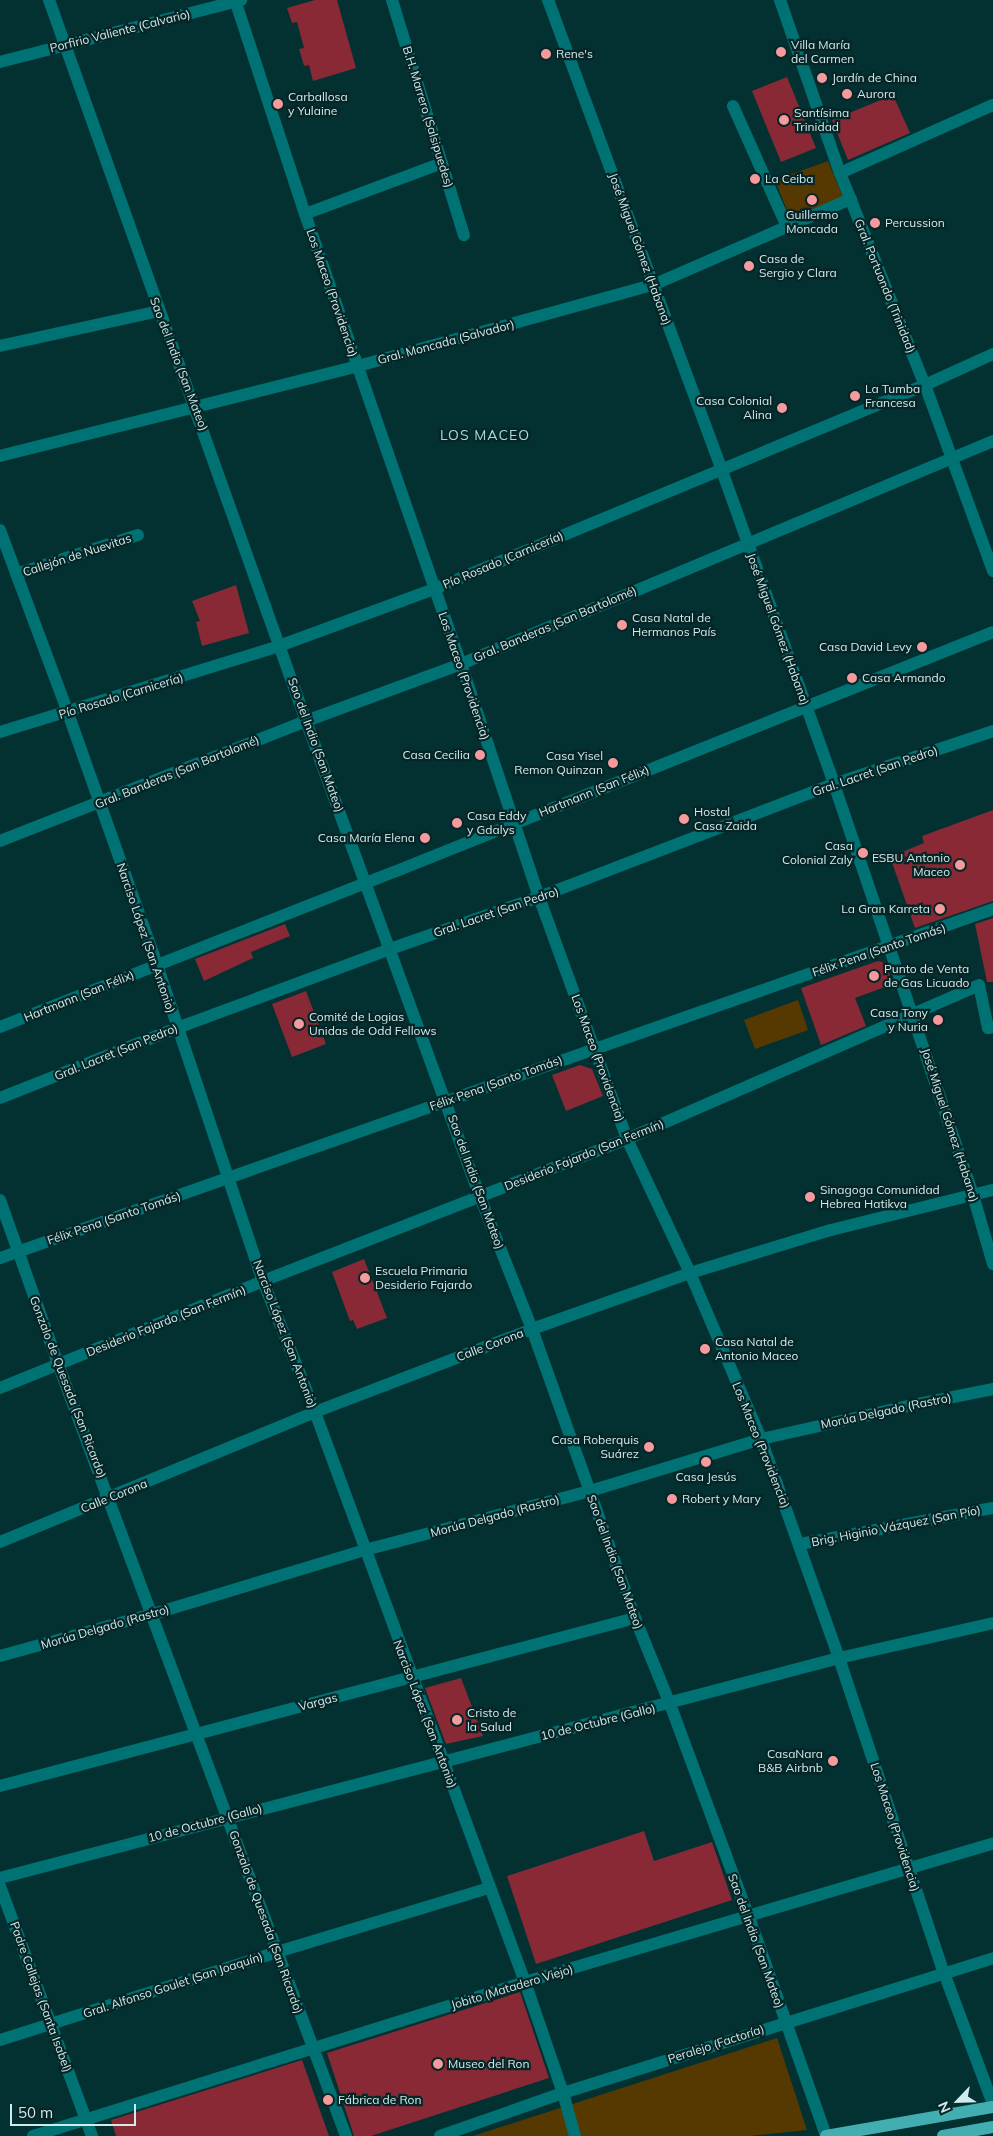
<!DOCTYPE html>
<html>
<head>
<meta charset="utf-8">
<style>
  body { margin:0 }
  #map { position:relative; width:993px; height:2136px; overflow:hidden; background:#033132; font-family:Mulish,sans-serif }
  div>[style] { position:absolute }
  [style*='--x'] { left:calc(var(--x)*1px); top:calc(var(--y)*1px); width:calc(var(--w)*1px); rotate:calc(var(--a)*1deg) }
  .green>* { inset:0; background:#563900 }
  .building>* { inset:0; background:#882935 }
  .minor>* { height:12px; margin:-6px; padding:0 6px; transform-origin:6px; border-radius:6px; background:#007274 }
  .major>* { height:12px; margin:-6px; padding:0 6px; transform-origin:6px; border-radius:6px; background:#43aeb1 }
  .dots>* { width:14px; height:14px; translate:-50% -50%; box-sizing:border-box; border:2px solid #072526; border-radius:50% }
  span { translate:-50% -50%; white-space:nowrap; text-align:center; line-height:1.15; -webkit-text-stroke:4.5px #072526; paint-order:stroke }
  .street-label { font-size:12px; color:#cfebeb }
  .poi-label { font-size:12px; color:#cfebeb }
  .left { translate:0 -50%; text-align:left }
  .right { translate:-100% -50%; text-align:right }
  .neighbourhood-label { font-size:14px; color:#a2dbdb; letter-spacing:1px }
  .north { position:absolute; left:933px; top:2076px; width:50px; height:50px; -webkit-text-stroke:4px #072526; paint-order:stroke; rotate:246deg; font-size:14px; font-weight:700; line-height:20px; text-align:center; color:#cfebeb }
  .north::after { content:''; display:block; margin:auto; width:18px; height:22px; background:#cfebeb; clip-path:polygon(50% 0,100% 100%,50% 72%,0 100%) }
  .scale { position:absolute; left:10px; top:2104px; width:126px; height:22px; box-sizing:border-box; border:2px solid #cfebeb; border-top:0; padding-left:6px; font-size:15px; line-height:18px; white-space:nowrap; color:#cfebeb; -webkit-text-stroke:4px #072526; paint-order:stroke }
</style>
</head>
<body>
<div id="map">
  <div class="green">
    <div style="clip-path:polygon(828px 161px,843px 197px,790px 218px,775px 180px)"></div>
    <div style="clip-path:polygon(798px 1000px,808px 1030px,755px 1049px,744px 1020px)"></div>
    <div style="clip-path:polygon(777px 2038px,807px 2130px,749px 2136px,473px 2136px)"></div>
  </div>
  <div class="building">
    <div style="clip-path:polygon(315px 0,337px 0,356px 68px,313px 81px,309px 65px,304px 66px,299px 49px,304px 48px,297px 22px,292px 23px,287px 8px)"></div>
    <div style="clip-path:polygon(787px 77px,816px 148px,781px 162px,752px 91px)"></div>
    <div style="clip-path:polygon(893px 95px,910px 133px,848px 160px,832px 120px)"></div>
    <div style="clip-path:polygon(236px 585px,249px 633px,202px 646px,196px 622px,200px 621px,192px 601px)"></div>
    <div style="clip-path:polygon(993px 810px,993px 901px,915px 928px,890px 857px,924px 843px,922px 836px)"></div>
    <div style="clip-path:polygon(993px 918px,993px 982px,987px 982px,975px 924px)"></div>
    <div style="clip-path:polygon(285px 924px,290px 936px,251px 952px,253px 958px,204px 981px,195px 959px)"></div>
    <div style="clip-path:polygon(878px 961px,886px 963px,893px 984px,855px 998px,866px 1026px,821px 1045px,801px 988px)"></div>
    <div style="clip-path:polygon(306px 991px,326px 1044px,292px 1057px,272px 1004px)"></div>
    <div style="clip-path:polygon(580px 1065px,592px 1069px,603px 1096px,566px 1111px,552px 1075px)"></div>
    <div style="clip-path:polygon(364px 1259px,387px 1318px,357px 1329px,353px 1320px,350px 1321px,332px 1272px)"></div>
    <div style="clip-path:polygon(461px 1678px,483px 1736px,446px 1744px,425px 1688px)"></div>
    <div style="clip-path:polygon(644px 1831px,654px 1861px,712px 1842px,732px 1900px,536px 1964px,507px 1876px)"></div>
    <div style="clip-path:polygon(520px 1992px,549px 2078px,371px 2136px,354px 2136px,327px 2053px)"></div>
    <div style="clip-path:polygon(302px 2060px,329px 2136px,116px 2136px,111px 2120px)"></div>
  </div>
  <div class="minor">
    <div style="--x:49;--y:0;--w:765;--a:70.38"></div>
    <div style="--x:306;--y:721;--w:507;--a:69.92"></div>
    <div style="--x:480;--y:1197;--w:142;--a:68.5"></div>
    <div style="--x:532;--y:1329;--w:307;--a:70.4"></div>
    <div style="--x:635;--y:1618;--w:93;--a:67.9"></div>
    <div style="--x:670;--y:1704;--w:227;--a:69.7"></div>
    <div style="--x:749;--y:1917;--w:232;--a:70.6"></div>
    <div style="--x:235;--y:0;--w:225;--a:71.9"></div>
    <div style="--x:305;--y:214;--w:476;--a:70.9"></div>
    <div style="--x:461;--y:664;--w:246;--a:71.5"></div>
    <div style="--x:539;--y:897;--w:258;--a:70"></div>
    <div style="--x:627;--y:1139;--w:148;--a:64.8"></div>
    <div style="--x:690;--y:1273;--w:181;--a:66.8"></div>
    <div style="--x:761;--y:1439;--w:232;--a:70.4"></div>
    <div style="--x:839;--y:1658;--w:332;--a:71.6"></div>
    <div style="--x:944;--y:1973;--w:140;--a:69.5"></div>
    <div style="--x:392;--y:0;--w:246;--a:73"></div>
    <div style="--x:548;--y:0;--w:499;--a:69.7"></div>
    <div style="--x:721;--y:468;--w:336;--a:70.3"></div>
    <div style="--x:834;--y:784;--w:434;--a:71.3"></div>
    <div style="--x:973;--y:1195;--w:72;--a:73.8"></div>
    <div style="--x:780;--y:0;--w:183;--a:70.9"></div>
    <div style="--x:840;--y:173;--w:228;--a:68.2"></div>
    <div style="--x:925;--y:385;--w:198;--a:69.9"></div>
    <div style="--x:0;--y:62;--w:249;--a:-14.4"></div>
    <div style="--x:733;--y:106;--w:133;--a:65.9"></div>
    <div style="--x:840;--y:173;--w:167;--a:-24"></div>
    <div style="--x:305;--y:214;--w:146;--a:-20.4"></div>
    <div style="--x:0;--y:346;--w:163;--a:-12.4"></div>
    <div style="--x:0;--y:456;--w:369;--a:-14.1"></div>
    <div style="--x:358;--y:366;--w:306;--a:-15.4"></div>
    <div style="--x:653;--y:285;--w:216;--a:-23.5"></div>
    <div style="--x:0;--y:530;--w:195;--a:69.6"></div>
    <div style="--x:68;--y:713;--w:267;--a:70.5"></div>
    <div style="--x:157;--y:965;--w:333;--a:71.5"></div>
    <div style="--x:263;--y:1281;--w:141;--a:68.3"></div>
    <div style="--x:315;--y:1412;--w:607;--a:69.78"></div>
    <div style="--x:525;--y:1982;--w:117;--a:71.1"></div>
    <div style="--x:563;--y:2093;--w:45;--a:74.4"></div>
    <div style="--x:16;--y:574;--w:128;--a:-17.7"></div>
    <div style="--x:0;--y:732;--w:292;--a:-17.1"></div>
    <div style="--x:279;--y:646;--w:165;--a:-20.2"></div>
    <div style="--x:434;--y:589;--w:532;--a:-22.56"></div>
    <div style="--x:925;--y:385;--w:75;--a:-24.5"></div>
    <div style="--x:0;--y:841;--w:329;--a:-21.4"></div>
    <div style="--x:306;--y:721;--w:165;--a:-20.2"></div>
    <div style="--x:461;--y:664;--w:577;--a:-22.74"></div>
    <div style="--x:0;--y:1027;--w:423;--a:-21.5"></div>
    <div style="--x:394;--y:872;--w:645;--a:-21.83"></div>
    <div style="--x:0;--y:1098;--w:190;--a:-21.6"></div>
    <div style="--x:177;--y:1028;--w:227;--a:-20.3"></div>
    <div style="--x:390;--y:949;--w:158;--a:-19.2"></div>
    <div style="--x:539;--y:897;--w:316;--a:-21"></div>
    <div style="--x:834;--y:784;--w:168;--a:-18.4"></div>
    <div style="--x:0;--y:1200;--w:174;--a:70.5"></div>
    <div style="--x:58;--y:1364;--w:824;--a:69.54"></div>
    <div style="--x:0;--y:1258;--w:1053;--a:-19.36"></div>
    <div style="--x:0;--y:1388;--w:284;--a:-22.1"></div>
    <div style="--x:263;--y:1281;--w:391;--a:-21.3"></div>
    <div style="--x:627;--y:1139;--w:384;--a:-23.6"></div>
    <div style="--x:979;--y:985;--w:44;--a:78.2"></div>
    <div style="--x:988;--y:1028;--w:5;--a:-11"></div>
    <div style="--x:0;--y:1542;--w:341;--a:-22.4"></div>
    <div style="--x:315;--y:1412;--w:232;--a:-20.9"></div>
    <div style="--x:532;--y:1329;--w:168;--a:-19.5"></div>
    <div style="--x:690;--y:1273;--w:147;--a:-17"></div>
    <div style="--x:831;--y:1230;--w:167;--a:-13.9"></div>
    <div style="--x:800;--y:1544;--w:196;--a:-10.6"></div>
    <div style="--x:0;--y:1656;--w:159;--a:-15.4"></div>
    <div style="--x:153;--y:1614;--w:221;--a:-16.8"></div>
    <div style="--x:365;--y:1550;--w:233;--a:-14.7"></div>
    <div style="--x:590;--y:1491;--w:179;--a:-16.9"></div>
    <div style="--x:761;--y:1439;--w:156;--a:-12.6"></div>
    <div style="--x:913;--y:1405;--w:82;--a:-11.3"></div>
    <div style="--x:0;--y:1786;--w:657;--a:-14.82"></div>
    <div style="--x:0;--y:1878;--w:867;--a:-14.69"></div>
    <div style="--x:839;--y:1658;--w:158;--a:-12.8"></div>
    <div style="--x:0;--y:1886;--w:266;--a:69.8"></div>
    <div style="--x:0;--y:2040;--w:291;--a:-17.6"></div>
    <div style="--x:277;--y:1952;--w:221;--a:-16.8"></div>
    <div style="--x:33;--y:2136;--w:516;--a:-17.38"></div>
    <div style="--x:525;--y:1982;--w:488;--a:-16.5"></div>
    <div style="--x:440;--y:2136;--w:130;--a:-19.3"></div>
    <div style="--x:563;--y:2093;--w:451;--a:-17.4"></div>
  </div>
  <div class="major">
    <div style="--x:826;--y:2136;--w:169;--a:-9.9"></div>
    <div style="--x:943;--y:2136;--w:51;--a:-10.2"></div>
  </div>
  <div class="dots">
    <div style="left:781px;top:52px;background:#f59b9e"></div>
    <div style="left:546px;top:54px;background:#f59b9e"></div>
    <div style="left:822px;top:78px;background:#f59b9e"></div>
    <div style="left:847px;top:94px;background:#f59b9e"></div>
    <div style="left:278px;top:104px;background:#f59b9e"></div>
    <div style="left:784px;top:120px;background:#f59b9e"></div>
    <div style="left:755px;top:179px;background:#f59b9e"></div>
    <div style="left:812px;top:200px;background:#f59b9e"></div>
    <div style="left:875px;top:223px;background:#f59b9e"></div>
    <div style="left:749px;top:266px;background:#f59b9e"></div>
    <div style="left:855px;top:396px;background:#f59b9e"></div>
    <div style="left:782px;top:408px;background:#f59b9e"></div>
    <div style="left:622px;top:625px;background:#f59b9e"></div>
    <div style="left:922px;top:647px;background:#f59b9e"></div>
    <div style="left:852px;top:678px;background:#f59b9e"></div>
    <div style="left:480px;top:755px;background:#f59b9e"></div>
    <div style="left:613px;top:763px;background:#f59b9e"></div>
    <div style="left:684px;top:819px;background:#f59b9e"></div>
    <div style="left:457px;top:823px;background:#f59b9e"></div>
    <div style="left:425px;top:838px;background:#f59b9e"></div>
    <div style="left:863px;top:853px;background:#f59b9e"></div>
    <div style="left:960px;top:865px;background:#f59b9e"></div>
    <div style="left:940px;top:909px;background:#f59b9e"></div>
    <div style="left:874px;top:976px;background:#f59b9e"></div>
    <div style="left:938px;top:1020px;background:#f59b9e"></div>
    <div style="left:299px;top:1024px;background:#f59b9e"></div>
    <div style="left:810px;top:1197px;background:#f59b9e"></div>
    <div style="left:365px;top:1278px;background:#f59b9e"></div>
    <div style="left:705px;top:1349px;background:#f59b9e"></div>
    <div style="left:649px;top:1447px;background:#f59b9e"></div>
    <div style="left:706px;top:1462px;background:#f59b9e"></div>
    <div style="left:672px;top:1499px;background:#f59b9e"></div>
    <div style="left:457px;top:1720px;background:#f59b9e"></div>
    <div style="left:833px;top:1761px;background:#f59b9e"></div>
    <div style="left:438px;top:2064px;background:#f59b9e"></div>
    <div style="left:328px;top:2100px;background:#f59b9e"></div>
  </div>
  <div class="street-label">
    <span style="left:120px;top:31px;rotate:-14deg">Porfirio Valiente (Calvario)</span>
    <span style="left:428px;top:117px;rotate:73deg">B.H. Marrero (Salsipuedes)</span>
    <span style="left:640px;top:249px;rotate:70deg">José Miguel Gómez (Habana)</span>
    <span style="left:885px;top:286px;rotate:68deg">Gral. Portuondo (Trinidad)</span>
    <span style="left:332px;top:293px;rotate:71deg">Los Maceo (Providencia)</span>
    <span style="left:446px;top:342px;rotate:-15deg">Gral. Moncada (Salvador)</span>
    <span style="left:179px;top:364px;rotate:69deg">Sao del Indio (San Mateo)</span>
    <span style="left:77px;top:555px;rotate:-18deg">Callejón de Nuevitas</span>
    <span style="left:503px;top:560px;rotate:-23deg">Pío Rosado (Carnicería)</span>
    <span style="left:555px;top:624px;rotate:-23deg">Gral. Banderas (San Bartolomé)</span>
    <span style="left:778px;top:629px;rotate:70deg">José Miguel Gómez (Habana)</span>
    <span style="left:464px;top:676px;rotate:71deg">Los Maceo (Providencia)</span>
    <span style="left:121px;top:696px;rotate:-17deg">Pío Rosado (Carnicería)</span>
    <span style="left:316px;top:745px;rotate:70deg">Sao del Indio (San Mateo)</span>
    <span style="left:875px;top:771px;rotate:-19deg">Gral. Lacret (San Pedro)</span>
    <span style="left:177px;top:772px;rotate:-22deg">Gral. Banderas (San Bartolomé)</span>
    <span style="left:594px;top:791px;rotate:-22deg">Hartmann (San Félix)</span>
    <span style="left:496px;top:912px;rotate:-19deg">Gral. Lacret (San Pedro)</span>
    <span style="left:146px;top:938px;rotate:71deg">Narciso López (San Antonio)</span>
    <span style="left:879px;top:950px;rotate:-19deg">Félix Pena (Santo Tomás)</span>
    <span style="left:79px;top:996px;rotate:-22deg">Hartmann (San Félix)</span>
    <span style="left:116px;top:1052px;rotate:-22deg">Gral. Lacret (San Pedro)</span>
    <span style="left:598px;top:1058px;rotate:70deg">Los Maceo (Providencia)</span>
    <span style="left:496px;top:1083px;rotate:-20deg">Félix Pena (Santo Tomás)</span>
    <span style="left:950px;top:1125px;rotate:72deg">José Miguel Gómez (Habana)</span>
    <span style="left:584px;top:1155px;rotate:-22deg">Desiderio Fajardo (San Fermín)</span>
    <span style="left:476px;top:1182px;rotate:70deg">Sao del Indio (San Mateo)</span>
    <span style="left:114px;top:1218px;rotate:-19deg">Félix Pena (Santo Tomás)</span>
    <span style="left:166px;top:1321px;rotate:-22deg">Desiderio Fajardo (San Fermín)</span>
    <span style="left:285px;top:1334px;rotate:69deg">Narciso López (San Antonio)</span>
    <span style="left:490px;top:1345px;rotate:-21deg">Calle Corona</span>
    <span style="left:68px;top:1387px;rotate:69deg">Gonzalo de Quesada (San Ricardo)</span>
    <span style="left:886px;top:1411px;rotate:-12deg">Morúa Delgado (Rastro)</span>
    <span style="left:761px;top:1445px;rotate:68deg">Los Maceo (Providencia)</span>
    <span style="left:114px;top:1496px;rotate:-22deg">Calle Corona</span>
    <span style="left:495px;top:1516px;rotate:-15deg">Morúa Delgado (Rastro)</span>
    <span style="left:896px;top:1526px;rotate:-11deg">Brig. Higinio Vázquez (San Pío)</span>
    <span style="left:615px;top:1562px;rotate:70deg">Sao del Indio (San Mateo)</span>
    <span style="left:105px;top:1627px;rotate:-16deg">Morúa Delgado (Rastro)</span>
    <span style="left:318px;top:1702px;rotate:-15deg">Vargas</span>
    <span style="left:425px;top:1714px;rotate:69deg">Narciso López (San Antonio)</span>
    <span style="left:598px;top:1722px;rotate:-14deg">10 de Octubre (Gallo)</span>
    <span style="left:205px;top:1823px;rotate:-15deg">10 de Octubre (Gallo)</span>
    <span style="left:895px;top:1827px;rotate:72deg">Los Maceo (Providencia)</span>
    <span style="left:266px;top:1922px;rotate:70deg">Gonzalo de Quesada (San Ricardo)</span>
    <span style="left:756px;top:1941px;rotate:70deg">Sao del Indio (San Mateo)</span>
    <span style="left:173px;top:1985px;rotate:-18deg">Gral. Alfonso Goulet (San Joaquín)</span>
    <span style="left:512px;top:1987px;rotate:-17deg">Jobito (Matadero Viejo)</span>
    <span style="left:41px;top:1997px;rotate:70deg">Padre Callejas (Santa Isabel)</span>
    <span style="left:716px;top:2044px;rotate:-18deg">Peralejo (Factoría)</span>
  </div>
  <div class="poi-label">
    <span class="left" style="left:791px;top:52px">Villa María<br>del Carmen</span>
    <span class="left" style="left:556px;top:54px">Rene's</span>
    <span class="left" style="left:832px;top:78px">Jardín de China</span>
    <span class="left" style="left:857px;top:94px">Aurora</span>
    <span class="left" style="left:288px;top:104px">Carballosa<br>y Yulaine</span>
    <span class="left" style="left:794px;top:120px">Santísima<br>Trinidad</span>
    <span class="left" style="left:765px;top:179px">La Ceiba</span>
    <span style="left:812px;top:222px">Guillermo<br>Moncada</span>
    <span class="left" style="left:885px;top:223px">Percussion</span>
    <span class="left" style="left:759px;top:266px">Casa de<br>Sergio y Clara</span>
    <span class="left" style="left:865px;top:396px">La Tumba<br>Francesa</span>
    <span class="right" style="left:772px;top:408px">Casa Colonial<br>Alina</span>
    <span class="left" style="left:632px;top:625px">Casa Natal de<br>Hermanos País</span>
    <span class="right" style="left:912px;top:647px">Casa David Levy</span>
    <span class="left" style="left:862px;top:678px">Casa Armando</span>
    <span class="right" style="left:470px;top:755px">Casa Cecilia</span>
    <span class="right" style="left:603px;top:763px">Casa Yisel<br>Remon Quinzan</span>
    <span class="left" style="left:694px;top:819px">Hostal<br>Casa Zaida</span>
    <span class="left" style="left:467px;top:823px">Casa Eddy<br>y Gdalys</span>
    <span class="right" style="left:415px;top:838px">Casa María Elena</span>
    <span class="right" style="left:853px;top:853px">Casa<br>Colonial Zaly</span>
    <span class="right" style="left:950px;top:865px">ESBU Antonio<br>Maceo</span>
    <span class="right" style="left:930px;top:909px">La Gran Karreta</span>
    <span class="left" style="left:884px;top:976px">Punto de Venta<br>de Gas Licuado</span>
    <span class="right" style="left:928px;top:1020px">Casa Tony<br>y Nuria</span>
    <span class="left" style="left:309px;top:1024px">Comité de Logias<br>Unidas de Odd Fellows</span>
    <span class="left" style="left:820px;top:1197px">Sinagoga Comunidad<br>Hebrea Hatikva</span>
    <span class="left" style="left:375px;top:1278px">Escuela Primaria<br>Desiderio Fajardo</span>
    <span class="left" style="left:715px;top:1349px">Casa Natal de<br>Antonio Maceo</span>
    <span class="right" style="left:639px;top:1447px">Casa Roberquis<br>Suárez</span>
    <span style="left:706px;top:1477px">Casa Jesús</span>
    <span class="left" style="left:682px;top:1499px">Robert y Mary</span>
    <span class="left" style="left:467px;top:1720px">Cristo de<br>la Salud</span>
    <span class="right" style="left:823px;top:1761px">CasaNara<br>B&amp;B Airbnb</span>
    <span class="left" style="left:448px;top:2064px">Museo del Ron</span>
    <span class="left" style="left:338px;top:2100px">Fábrica de Ron</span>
  </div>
  <div class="neighbourhood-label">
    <span style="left:485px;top:435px">LOS MACEO</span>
  </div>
  <div class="north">N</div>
  <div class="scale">50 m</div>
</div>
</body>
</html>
